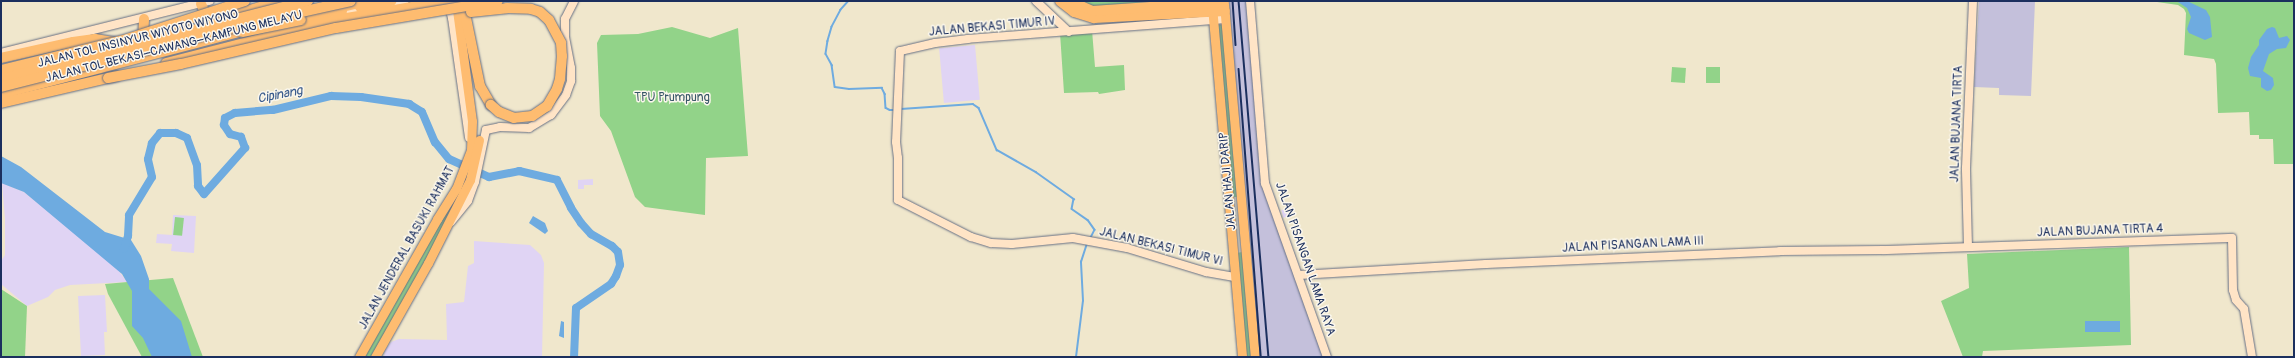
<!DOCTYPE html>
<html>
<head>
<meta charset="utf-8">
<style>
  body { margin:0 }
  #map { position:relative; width:2295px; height:358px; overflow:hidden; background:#f0e7cc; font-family:Pangolin,sans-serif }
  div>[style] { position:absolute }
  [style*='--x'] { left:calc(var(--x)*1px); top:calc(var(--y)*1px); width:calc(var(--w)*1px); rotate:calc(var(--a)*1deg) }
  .built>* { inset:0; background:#e0d4f4; transform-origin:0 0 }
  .industrial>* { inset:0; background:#c4c0db }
  .green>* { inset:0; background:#92d389; transform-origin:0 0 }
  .water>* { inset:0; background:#6eabe0; transform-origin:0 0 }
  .stream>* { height:1.5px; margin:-0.75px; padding:0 0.75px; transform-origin:0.75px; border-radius:0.75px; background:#6eabe0 }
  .river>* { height:8px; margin:-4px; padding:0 4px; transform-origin:4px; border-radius:4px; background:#6eabe0 }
  .roads { filter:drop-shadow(0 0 1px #666f84) drop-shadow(0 0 1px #666f84) }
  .secondary>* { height:8px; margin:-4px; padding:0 4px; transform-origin:4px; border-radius:4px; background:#ffe4c6 }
  .primary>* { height:9px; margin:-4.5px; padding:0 4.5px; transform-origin:4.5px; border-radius:4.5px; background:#febc70 }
  .highway>* { height:10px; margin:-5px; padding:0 5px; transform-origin:5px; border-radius:5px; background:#febc70 }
  .rail>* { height:1.5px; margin:-0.75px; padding:0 0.75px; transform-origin:0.75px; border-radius:0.75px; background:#1b2f5e }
  .bridges { filter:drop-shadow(0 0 1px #666f84) drop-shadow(0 0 1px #666f84) }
  .highway-bridge>* { height:10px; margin:-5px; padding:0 5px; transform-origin:5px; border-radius:5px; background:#febc70 }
  span { translate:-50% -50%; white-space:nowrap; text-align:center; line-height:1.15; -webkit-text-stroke:3px #fbf7ec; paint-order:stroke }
  .street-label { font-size:12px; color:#1b2f5e }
  .park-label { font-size:12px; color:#395869 }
  .water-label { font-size:13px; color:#385a8c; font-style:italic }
  .frame { position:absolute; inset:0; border:2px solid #1b2f5e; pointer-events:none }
</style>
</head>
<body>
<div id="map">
  <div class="built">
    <i style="left:975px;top:45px;width:55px;height:36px;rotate:85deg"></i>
    <i style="clip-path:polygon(593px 179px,593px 185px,584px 185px,584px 189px,578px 189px,578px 180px)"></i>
    <i style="clip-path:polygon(2px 183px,24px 192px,116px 267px,127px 282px,70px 285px,55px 290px,48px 297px,27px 306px,1px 284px,1px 261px,5px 255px,5px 219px)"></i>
    <i style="left:1293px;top:207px;width:8px;height:12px;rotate:76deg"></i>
    <i style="clip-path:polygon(173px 215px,196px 216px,194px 253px,171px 251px,172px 244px,156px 243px,157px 234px,172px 235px)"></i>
    <i style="clip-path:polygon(474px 241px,530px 245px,541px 255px,544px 263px,542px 357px,384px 357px,385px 350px,391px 342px,399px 339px,447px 340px,446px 304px,464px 302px,468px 266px,474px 263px)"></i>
    <i style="clip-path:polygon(105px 295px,107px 332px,104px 332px,105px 355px,81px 356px,78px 296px)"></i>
  </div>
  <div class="industrial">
    <i style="clip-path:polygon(1229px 1px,1249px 1px,1264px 183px,1324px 357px,1257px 357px)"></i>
    <i style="clip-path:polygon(1979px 1px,2035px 1px,2031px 96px,1999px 95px,1999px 88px,1974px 87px)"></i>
  </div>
  <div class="green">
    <i style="clip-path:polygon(1079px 1px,1209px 1px,1092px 11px)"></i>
    <i style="clip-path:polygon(2150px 1px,2294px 1px,2294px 164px,2274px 164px,2273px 139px,2259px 139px,2259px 135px,2250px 135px,2249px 112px,2218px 113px,2216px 64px,2214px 59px,2184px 55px,2186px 13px,2184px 9px,2178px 5px)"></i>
    <i style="clip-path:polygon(1218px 25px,1224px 25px,1238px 197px,1233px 197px)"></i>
    <i style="clip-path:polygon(672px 27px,710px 38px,738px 28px,748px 156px,706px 158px,705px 215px,645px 207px,635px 197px,611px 131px,600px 116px,597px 43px,601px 35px,638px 34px)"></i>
    <i style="clip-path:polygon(1092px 30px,1095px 67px,1124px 65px,1125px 90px,1099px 94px,1098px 92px,1064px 93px,1060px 33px)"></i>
    <i style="left:1672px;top:67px;width:14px;height:15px;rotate:4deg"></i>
    <i style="left:1706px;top:67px;width:14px;height:16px"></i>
    <i style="clip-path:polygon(467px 167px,470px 180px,375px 357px,359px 357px)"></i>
    <i style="left:175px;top:217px;width:9px;height:18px;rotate:6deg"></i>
    <i style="clip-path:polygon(2129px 247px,2131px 345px,1983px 351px,1982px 357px,1963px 357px,1941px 301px,1969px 288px,1967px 254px)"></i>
    <i style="clip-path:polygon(1242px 252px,1251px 357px,1245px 357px,1237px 253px)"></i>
    <i style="clip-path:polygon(173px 278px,203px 357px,142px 357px,108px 294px,105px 284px)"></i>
    <i style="clip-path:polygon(1px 289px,27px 306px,25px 357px,1px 357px)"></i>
  </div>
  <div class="water">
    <i style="clip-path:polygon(2167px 1px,2187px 1px,2206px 10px,2210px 17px,2212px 37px,2205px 40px,2189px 33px,2187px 29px,2191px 17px,2187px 8px,2178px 2px)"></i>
    <i style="clip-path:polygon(2272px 27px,2275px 28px,2279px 38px,2287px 36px,2290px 40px,2286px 48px,2277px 49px,2269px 54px,2263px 71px,2273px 78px,2274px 85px,2271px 90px,2267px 91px,2261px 87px,2261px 78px,2250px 76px,2248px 68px,2251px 57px,2259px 45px,2259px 40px,2267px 29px)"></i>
    <i style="clip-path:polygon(1px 156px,21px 167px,105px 232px,131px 240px,141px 256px,149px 279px,149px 289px,181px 321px,192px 357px,152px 357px,143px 338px,132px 326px,132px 291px,122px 274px,24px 192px,1px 183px)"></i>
    <i style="clip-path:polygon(533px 216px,545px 223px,548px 231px,545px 234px,529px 223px)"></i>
    <i style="clip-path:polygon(561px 321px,564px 322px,564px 338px,559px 336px)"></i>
    <i style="left:2120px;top:321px;width:11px;height:35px;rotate:90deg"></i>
  </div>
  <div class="stream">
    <i style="--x:849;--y:1;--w:12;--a:132"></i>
    <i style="--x:841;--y:10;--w:19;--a:118"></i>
    <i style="--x:832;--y:27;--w:15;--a:106"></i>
    <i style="--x:828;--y:41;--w:13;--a:99"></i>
    <i style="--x:826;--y:54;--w:13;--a:61"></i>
    <i style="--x:832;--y:65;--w:22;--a:82"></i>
    <i style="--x:835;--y:87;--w:14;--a:8"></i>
    <i style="--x:849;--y:89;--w:33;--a:-2"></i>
    <i style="--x:882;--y:88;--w:7;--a:63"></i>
    <i style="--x:885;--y:94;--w:14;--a:86"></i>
    <i style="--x:886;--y:108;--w:4;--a:27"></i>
    <i style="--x:890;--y:110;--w:5;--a:0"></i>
    <i style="--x:901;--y:109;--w:72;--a:-4"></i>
    <i style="--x:973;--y:104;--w:7;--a:34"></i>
    <i style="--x:979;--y:108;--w:46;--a:66.8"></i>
    <i style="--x:997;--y:150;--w:45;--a:29.4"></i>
    <i style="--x:1036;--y:172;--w:47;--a:35.4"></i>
    <i style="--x:1074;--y:199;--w:10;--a:101"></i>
    <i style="--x:1072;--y:209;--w:19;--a:35"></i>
    <i style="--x:1088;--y:220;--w:12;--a:55"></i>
    <i style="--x:1095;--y:230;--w:9;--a:117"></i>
    <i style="--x:1076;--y:357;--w:56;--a:-82.9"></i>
    <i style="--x:1083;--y:301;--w:39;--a:-93"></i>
    <i style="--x:1081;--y:262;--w:19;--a:-72"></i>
  </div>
  <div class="river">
    <i style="--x:124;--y:249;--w:14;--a:-73"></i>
    <i style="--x:128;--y:236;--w:21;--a:-87"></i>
    <i style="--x:129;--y:215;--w:44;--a:-58.8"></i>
    <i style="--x:152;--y:177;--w:18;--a:-103"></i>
    <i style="--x:148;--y:159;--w:16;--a:-76"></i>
    <i style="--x:152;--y:143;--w:13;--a:-51"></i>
    <i style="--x:160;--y:133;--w:16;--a:0"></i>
    <i style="--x:176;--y:133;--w:12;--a:24"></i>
    <i style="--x:187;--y:138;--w:29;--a:70"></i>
    <i style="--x:197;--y:165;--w:21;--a:87"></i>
    <i style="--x:198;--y:186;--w:10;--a:53"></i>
    <i style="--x:204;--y:194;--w:62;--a:-48.3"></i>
    <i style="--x:245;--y:148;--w:12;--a:-110"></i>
    <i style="--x:241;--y:137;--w:11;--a:-165"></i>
    <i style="--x:230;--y:134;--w:11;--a:-124"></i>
    <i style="--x:224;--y:125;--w:7;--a:-82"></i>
    <i style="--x:225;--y:118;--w:11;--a:-27"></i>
    <i style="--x:235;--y:113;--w:38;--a:-5"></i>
    <i style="--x:273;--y:110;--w:60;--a:-13.6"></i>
    <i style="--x:331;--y:96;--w:30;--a:2"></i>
    <i style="--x:361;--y:97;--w:49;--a:8.3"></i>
    <i style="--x:409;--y:104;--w:15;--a:32"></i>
    <i style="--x:422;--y:112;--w:33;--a:67"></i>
    <i style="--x:435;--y:142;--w:22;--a:51"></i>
    <i style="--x:449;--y:159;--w:44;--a:24.2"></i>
    <i style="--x:489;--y:177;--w:31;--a:-11"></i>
    <i style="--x:519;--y:171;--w:39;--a:13"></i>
    <i style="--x:557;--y:180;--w:31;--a:63"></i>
    <i style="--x:571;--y:208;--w:18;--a:56"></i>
    <i style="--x:581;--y:223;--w:15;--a:48"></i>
    <i style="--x:591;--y:234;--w:24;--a:30"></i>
    <i style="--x:612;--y:246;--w:8;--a:45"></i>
    <i style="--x:618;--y:252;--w:13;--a:81"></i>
    <i style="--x:620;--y:265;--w:12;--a:110"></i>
    <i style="--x:616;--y:276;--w:9;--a:122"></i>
    <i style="--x:611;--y:284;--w:42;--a:145.6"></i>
    <i style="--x:576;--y:308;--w:49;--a:92.3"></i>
  </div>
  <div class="roads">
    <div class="secondary">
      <i style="--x:1036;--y:1;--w:45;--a:43.2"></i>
      <i style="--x:1250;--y:1;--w:183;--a:85.3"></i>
      <i style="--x:1265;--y:183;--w:185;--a:70.4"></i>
      <i style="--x:448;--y:3;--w:16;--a:75"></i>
      <i style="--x:452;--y:18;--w:121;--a:81.9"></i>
      <i style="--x:386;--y:5;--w:19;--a:-12"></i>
      <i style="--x:337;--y:15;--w:31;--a:-11"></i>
      <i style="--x:1226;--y:19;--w:259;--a:175.6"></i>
      <i style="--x:968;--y:39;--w:33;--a:173"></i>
      <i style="--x:935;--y:43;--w:36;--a:167"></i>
      <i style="--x:900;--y:51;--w:91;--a:92.5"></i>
      <i style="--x:896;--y:142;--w:16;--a:83"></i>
      <i style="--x:898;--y:158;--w:42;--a:90"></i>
      <i style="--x:898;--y:200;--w:82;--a:26.9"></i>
      <i style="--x:971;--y:237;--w:21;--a:17"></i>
      <i style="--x:991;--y:243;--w:21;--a:3"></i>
      <i style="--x:1012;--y:244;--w:61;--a:-5.6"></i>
      <i style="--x:1073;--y:238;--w:55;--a:10.5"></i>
      <i style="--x:1127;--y:248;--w:83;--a:16.9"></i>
      <i style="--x:1206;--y:272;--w:29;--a:10"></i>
      <i style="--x:1;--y:53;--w:215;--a:-14"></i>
      <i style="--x:451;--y:222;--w:27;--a:-51"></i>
      <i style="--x:468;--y:201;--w:20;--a:-70"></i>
      <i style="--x:475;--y:182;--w:53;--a:-78.1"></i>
      <i style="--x:486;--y:130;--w:14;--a:-12"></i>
      <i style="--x:500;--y:127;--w:29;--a:2"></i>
      <i style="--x:529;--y:128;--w:26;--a:-31"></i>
      <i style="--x:551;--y:115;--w:25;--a:-53"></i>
      <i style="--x:566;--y:95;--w:15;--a:-70"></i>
      <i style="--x:571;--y:81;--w:13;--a:-90"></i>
      <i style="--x:571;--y:68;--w:32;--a:-101"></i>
      <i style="--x:565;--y:37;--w:18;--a:-90"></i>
      <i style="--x:565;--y:19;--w:20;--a:-63"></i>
      <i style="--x:1968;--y:247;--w:79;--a:-91.5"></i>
      <i style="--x:1966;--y:168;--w:167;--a:-87.6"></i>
      <i style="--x:1299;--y:275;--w:187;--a:-3.4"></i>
      <i style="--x:1486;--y:264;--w:294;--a:-2.5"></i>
      <i style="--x:1780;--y:251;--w:104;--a:-0.6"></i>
      <i style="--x:1884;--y:250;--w:348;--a:-2"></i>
      <i style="--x:2232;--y:238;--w:52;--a:88.9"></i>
      <i style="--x:2233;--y:290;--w:10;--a:73"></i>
      <i style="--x:2236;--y:300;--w:12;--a:48"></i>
      <i style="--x:2244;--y:309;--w:49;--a:80.5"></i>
    </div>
    <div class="primary">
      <i style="--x:1224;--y:4;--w:354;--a:85"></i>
      <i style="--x:1212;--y:6;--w:352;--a:85.1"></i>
      <i style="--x:359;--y:357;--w:159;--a:-60.5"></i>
      <i style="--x:437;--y:219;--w:36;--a:-58"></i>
      <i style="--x:456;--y:189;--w:42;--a:-69"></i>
      <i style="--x:471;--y:150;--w:29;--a:-88"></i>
      <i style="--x:472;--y:121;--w:119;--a:-97.7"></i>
      <i style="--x:375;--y:357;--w:108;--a:-60.6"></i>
      <i style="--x:428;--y:263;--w:93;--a:-63.2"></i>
      <i style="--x:470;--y:180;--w:41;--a:-77.3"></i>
    </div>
    <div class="highway">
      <i style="--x:1060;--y:1;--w:18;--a:38"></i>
      <i style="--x:1074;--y:12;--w:21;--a:17"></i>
      <i style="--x:1094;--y:18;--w:131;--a:-3.1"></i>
      <i style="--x:1070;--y:1;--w:24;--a:24"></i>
      <i style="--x:1092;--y:11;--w:132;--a:-3.9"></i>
      <i style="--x:201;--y:4;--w:19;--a:65"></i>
      <i style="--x:342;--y:7;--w:26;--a:-13"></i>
      <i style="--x:360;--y:7;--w:32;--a:-11"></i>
      <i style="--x:465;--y:13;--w:75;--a:78.4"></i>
      <i style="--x:480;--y:86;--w:22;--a:60"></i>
      <i style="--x:219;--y:19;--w:64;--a:-16.4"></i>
      <i style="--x:301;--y:20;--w:42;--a:-12.4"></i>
      <i style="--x:143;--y:39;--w:20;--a:-87"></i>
      <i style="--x:1;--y:58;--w:74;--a:-12.5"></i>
      <i style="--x:73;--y:42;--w:22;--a:-8"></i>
      <i style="--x:95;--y:39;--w:20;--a:9"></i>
      <i style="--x:166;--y:63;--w:173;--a:-14.4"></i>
      <i style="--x:334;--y:20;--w:116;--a:-9.5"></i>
      <i style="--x:1;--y:94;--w:258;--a:-14.6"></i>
      <i style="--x:1;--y:103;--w:118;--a:-13.2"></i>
    </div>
  </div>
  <div class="rail">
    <i style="--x:1233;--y:1;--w:44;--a:86.1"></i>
    <i style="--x:1239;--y:1;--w:357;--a:85.2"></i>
    <i style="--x:1239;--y:69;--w:289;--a:85.6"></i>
  </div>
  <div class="bridges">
    <div class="highway-bridge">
      <i style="--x:471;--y:12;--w:36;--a:-6"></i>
      <i style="--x:507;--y:8;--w:24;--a:2"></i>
      <i style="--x:531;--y:9;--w:9;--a:18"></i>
      <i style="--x:540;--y:12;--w:12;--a:42"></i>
      <i style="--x:549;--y:20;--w:26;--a:62"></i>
      <i style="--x:561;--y:43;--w:13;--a:86"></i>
      <i style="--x:562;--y:56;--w:23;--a:95"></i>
      <i style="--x:560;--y:79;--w:10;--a:107"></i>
      <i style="--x:557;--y:89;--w:20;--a:120"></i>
      <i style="--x:547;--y:106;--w:18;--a:146"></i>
      <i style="--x:532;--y:116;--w:18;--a:174"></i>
      <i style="--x:514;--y:118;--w:16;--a:-158"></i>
      <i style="--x:499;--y:112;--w:11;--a:-139"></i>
      <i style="--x:242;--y:32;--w:60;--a:-11.5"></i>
      <i style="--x:1;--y:70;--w:130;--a:-13.8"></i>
      <i style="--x:127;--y:39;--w:124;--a:-17.9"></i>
      <i style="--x:108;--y:78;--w:74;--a:-10.9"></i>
      <i style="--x:181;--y:64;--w:159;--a:-13.1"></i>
      <i style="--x:336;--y:28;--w:164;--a:-9.5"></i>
      <i style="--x:1;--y:79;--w:317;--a:-14.3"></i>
      <i style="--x:1;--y:87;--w:263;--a:-14.3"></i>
      <i style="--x:256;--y:22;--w:97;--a:-12.5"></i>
    </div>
  </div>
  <div class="street-label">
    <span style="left:992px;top:27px;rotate:-5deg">JALAN BEKASI TIMUR IV</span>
    <span style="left:138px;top:39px;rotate:-14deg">JALAN TOL INSINYUR WIYOTO WIYONO</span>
    <span style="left:174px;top:47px;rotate:-14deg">JALAN TOL BEKASI–CAWANG–KAMPUNG MELAYU</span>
    <span style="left:1957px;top:124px;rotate:-88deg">JALAN BUJANA TIRTA</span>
    <span style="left:1228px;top:181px;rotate:-95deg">JALAN HAJI DARIP</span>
    <span style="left:2100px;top:231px;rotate:-2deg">JALAN BUJANA TIRTA 4</span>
    <span style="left:1633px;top:245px;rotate:-3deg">JALAN PISANGAN LAMA III</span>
    <span style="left:1161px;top:247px;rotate:14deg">JALAN BEKASI TIMUR VI</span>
    <span style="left:407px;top:248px;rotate:-61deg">JALAN JENDERAL BASUKI RAHMAT</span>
    <span style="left:1305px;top:259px;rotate:71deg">JALAN PISANGAN LAMA RAYA</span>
  </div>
  <div class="park-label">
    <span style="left:672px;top:98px">TPU Prumpung</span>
  </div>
  <div class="water-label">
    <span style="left:280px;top:95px;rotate:-11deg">Cipinang</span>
  </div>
  <div class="frame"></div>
</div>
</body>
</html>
